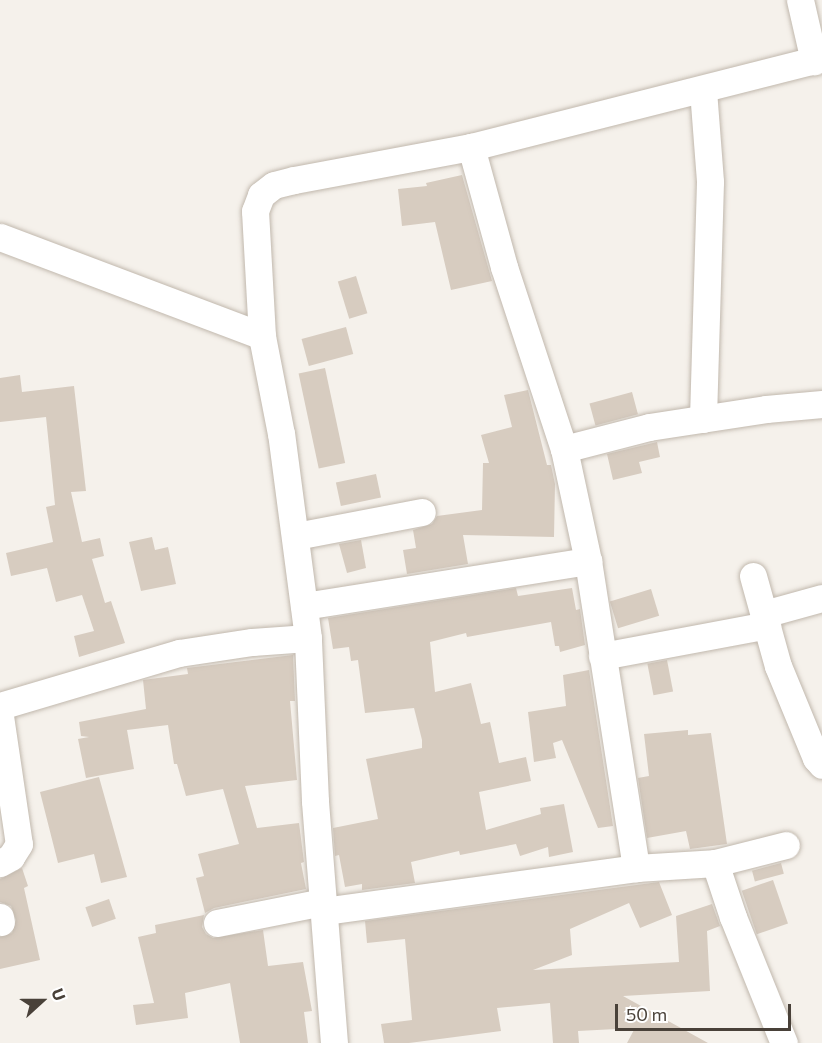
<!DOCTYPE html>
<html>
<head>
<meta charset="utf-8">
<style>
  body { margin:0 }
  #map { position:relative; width:822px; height:1043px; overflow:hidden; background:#f5f1eb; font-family:Commissioner,sans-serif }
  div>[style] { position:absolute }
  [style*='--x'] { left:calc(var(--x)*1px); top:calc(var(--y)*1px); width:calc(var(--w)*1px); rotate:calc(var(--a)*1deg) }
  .building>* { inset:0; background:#d7ccc0; transform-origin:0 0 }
  .roads { filter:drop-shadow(0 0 2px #c1b8ad) drop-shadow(0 0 2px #c1b8ad) }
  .minor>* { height:27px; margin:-13.5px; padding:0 13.5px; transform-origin:13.5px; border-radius:13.5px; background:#fff }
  span { translate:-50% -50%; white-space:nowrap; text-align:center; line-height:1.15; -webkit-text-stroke:5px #fff; paint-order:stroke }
  .north { position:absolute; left:12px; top:971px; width:60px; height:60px; -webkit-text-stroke:4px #fff; paint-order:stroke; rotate:69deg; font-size:16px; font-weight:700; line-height:24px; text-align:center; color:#494139 }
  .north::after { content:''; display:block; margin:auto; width:21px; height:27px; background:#494139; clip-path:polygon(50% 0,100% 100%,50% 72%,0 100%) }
  .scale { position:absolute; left:615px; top:1004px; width:176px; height:27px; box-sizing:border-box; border:3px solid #494139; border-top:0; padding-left:8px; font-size:18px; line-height:21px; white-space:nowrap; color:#494139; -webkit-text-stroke:4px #fff; paint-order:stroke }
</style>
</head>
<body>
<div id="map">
  <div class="building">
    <i style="clip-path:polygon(462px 175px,492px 281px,451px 290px,435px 222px,402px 226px,398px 189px,427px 186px,426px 183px)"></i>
    <i style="left:356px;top:276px;width:39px;height:19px;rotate:73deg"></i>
    <i style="left:346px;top:327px;width:28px;height:46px;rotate:75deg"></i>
    <i style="left:325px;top:368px;width:97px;height:27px;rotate:78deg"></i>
    <i style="clip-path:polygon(20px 375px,22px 392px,74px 386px,86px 491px,71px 492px,82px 542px,100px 538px,104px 556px,92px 559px,105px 603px,111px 601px,125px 643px,79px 657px,74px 636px,94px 631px,82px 595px,56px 602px,47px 568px,11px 576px,6px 553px,53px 542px,46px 507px,55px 505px,46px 417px,0 422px,0 378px)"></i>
    <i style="clip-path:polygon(528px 390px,547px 465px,551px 465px,555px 484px,554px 537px,463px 535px,468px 564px,407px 574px,403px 550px,416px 548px,413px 530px,432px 524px,437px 516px,482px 510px,483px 463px,489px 463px,481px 435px,512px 427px,504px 395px)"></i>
    <i style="left:632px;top:392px;width:23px;height:44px;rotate:75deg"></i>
    <i style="clip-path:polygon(657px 442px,660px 457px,639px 462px,642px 473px,613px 480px,607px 454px)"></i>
    <i style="left:376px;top:474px;width:24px;height:41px;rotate:78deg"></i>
    <i style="clip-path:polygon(152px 537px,155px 550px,168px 547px,176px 584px,141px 591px,129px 542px)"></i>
    <i style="clip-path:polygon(361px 540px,366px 568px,347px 573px,339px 544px)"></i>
    <i style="clip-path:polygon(516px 588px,518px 596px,572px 588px,576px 610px,580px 609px,585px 645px,560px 652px,559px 646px,555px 646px,551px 622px,467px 637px,466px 633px,430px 642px,435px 692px,471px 683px,481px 724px,490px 722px,499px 763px,526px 757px,531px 781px,479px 792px,486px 830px,541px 814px,540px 808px,564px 804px,573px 852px,549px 857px,548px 847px,520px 856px,516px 844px,460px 855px,459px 851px,411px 862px,415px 883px,362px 890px,362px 884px,345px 887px,339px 855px,335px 856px,333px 828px,378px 819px,366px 759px,422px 748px,422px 740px,414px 708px,365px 713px,358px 660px,351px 661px,349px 647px,333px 649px,328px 618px)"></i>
    <i style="left:651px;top:589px;width:28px;height:43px;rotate:73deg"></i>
    <i style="clip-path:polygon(293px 655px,295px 701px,290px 701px,297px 780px,245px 786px,257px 828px,299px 823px,304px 862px,301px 863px,306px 889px,214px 908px,205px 913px,196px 878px,204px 876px,198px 854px,239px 844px,223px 789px,186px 796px,177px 764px,174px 764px,168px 725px,127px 730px,134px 769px,86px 778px,78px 739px,89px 737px,81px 736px,79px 722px,146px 709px,143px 680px,188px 674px,187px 668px)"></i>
    <i style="left:667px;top:660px;width:32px;height:20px;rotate:79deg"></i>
    <i style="clip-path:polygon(589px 670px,613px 826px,598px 828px,562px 740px,553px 743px,556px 758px,534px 762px,528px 712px,566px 706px,563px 675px)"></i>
    <i style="clip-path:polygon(688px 730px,688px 735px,711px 733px,727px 844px,690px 849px,686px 831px,647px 838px,638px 778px,649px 776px,644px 734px)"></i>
    <i style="clip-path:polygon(99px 777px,127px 877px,101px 883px,94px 854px,58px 863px,40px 792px)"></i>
    <i style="left:781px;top:863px;width:11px;height:30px;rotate:75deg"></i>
    <i style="clip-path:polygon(22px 868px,28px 886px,24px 888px,40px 960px,0 969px,0 937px,12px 933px,16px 920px,11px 906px,0 902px,0 879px)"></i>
    <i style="left:773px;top:880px;width:46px;height:33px;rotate:71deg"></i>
    <i style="clip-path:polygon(659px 882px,672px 915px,640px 928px,629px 903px,570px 929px,572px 955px,533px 970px,679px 962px,676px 916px,712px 904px,720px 926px,707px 931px,710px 991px,623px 996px,708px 1043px,627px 1043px,635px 1028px,578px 1031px,579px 1043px,553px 1043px,550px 1003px,497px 1008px,501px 1031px,409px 1043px,384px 1043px,381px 1024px,412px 1020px,405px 939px,367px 943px,365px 921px)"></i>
    <i style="left:109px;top:899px;width:21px;height:25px;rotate:71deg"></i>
    <i style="clip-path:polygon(204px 915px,202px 927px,206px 934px,213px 938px,263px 930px,268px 966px,303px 962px,312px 1011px,304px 1012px,308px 1043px,240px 1043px,230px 983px,185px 993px,188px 1018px,136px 1025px,133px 1005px,154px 1003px,138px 937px,156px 933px,155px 925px)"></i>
  </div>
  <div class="roads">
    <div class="minor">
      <i style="--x:800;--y:0;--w:63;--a:77.1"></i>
      <i style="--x:703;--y:90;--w:92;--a:85.6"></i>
      <i style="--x:710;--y:182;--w:237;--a:91.7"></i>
      <i style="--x:471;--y:147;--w:124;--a:74.6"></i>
      <i style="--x:504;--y:267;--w:192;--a:71.8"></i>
      <i style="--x:564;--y:449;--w:115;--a:77.9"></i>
      <i style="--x:588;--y:561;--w:311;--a:81.1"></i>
      <i style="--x:0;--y:237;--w:280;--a:20.7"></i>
      <i style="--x:564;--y:449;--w:88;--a:-14.5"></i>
      <i style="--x:649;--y:427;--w:118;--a:-8.7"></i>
      <i style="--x:766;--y:409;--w:56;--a:-5.1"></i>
      <i style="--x:296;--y:536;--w:128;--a:-10.8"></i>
      <i style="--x:753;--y:576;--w:93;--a:74.5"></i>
      <i style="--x:778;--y:666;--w:100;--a:67.6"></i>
      <i style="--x:816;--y:758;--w:9;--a:49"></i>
      <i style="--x:304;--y:606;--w:288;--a:-9"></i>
      <i style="--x:764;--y:614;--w:60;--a:-15.4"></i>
      <i style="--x:602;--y:656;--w:168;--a:-10.6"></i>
      <i style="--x:0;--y:706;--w:187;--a:-16.5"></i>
      <i style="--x:179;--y:653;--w:74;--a:-8.6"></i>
      <i style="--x:252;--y:642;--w:56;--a:-4.1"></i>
      <i style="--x:0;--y:716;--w:129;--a:81.6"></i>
      <i style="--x:19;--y:844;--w:15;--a:122"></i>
      <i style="--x:11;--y:857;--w:13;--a:151"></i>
      <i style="--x:715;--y:863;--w:73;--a:-14.2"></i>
      <i style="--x:324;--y:911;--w:315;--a:-7.8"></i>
      <i style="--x:636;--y:868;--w:79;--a:-3.6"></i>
      <i style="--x:715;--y:863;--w:57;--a:71.6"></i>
      <i style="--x:733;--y:917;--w:136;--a:68"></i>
      <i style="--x:0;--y:917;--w:5;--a:79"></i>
      <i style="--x:217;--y:923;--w:108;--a:-11.2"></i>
      <i style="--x:334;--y:1043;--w:243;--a:-94.5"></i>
      <i style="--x:315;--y:801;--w:163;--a:-92.5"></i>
      <i style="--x:308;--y:638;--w:206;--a:-97.5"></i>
      <i style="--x:281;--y:434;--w:100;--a:-101"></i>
      <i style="--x:262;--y:336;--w:125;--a:-93.2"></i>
      <i style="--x:255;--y:211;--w:17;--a:-69"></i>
      <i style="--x:261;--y:195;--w:16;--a:-38"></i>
      <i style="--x:274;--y:185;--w:21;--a:-14"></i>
      <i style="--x:294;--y:180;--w:180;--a:-10.6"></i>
      <i style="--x:471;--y:147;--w:362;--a:-14.2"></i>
    </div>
  </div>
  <div class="north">U</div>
  <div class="scale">50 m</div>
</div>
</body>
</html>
